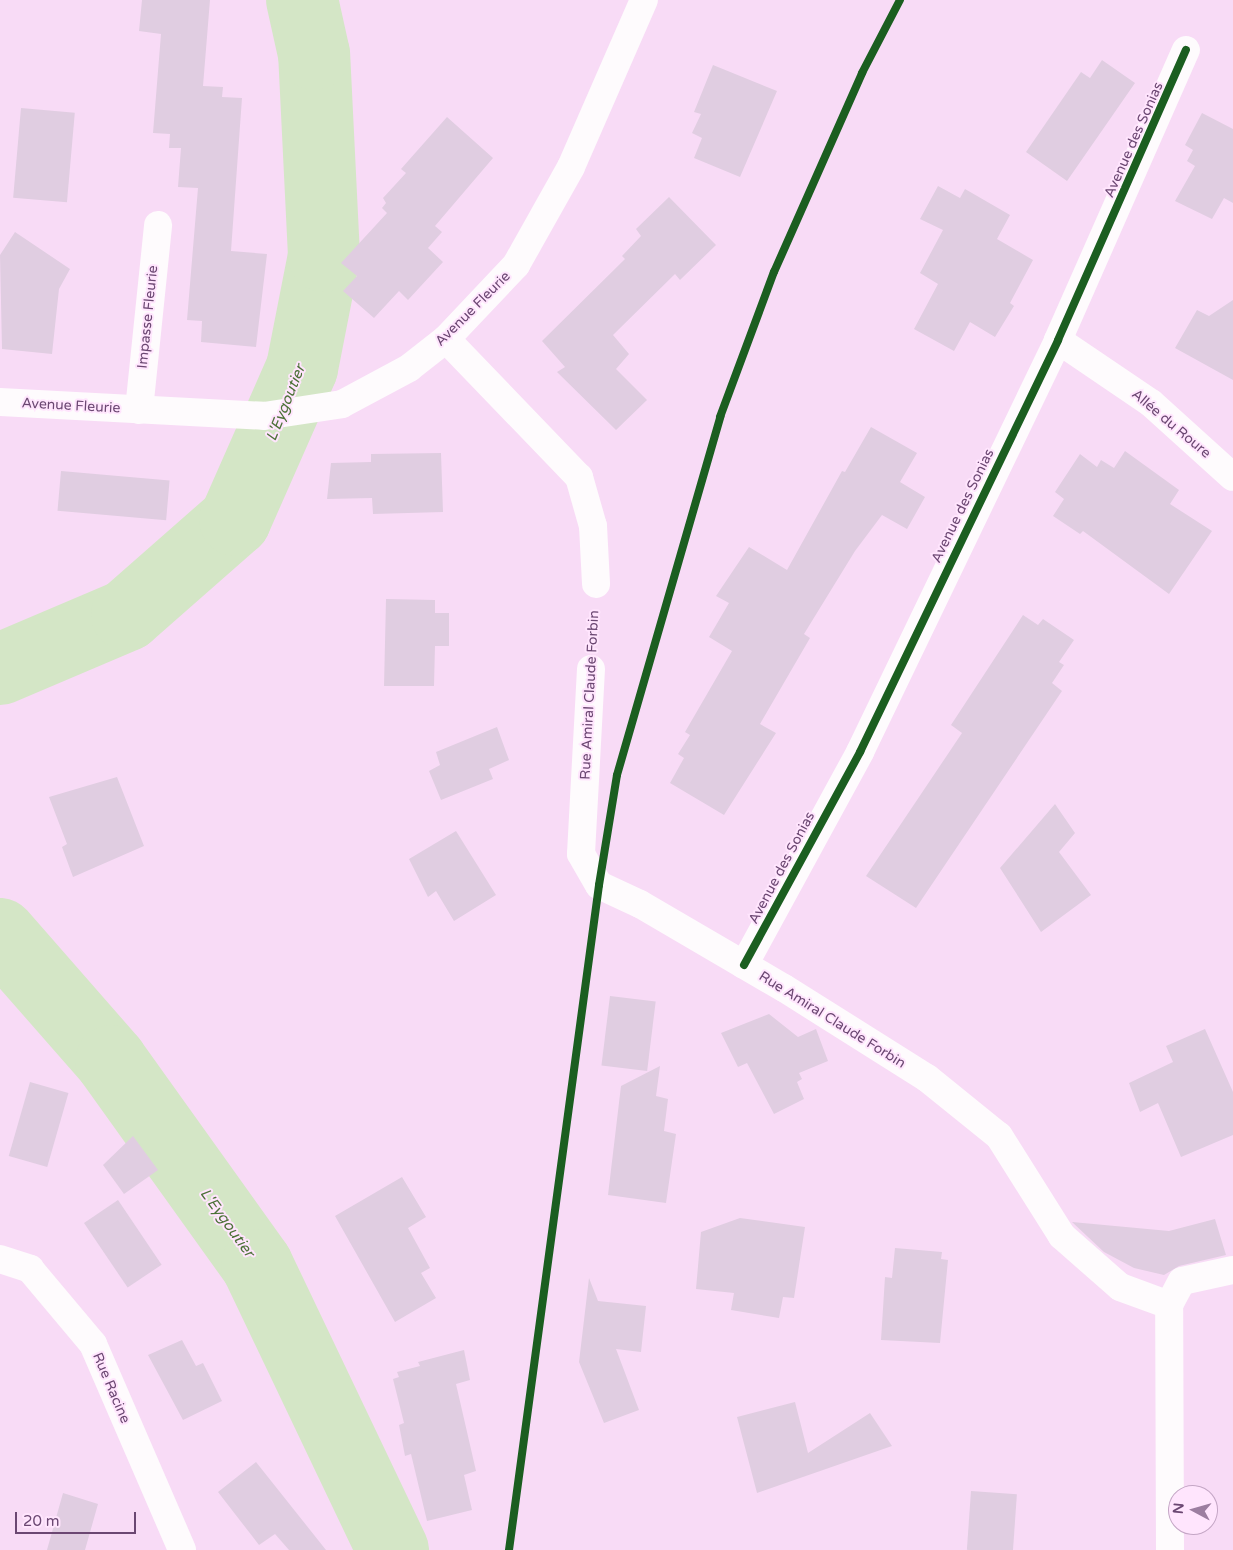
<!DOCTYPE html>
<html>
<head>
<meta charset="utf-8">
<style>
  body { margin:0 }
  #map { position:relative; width:1233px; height:1550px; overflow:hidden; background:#f6e5f4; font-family:"Varela Round",sans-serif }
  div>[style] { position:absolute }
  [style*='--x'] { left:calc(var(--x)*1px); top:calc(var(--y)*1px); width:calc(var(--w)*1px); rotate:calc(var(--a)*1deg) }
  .residential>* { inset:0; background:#f8dbf6 }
  .river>* { height:72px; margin:-36px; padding:0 36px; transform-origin:36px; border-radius:36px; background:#d4e6c6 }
  .building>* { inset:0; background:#e0cde1; transform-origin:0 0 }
  .path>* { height:3px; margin-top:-1.5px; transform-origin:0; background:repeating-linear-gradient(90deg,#d2c6d4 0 1px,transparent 0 5px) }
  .street>* { height:28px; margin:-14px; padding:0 14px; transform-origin:14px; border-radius:14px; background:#fefbfd }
  .cycleway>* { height:8px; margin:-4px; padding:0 4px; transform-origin:4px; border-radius:4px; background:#1b5e20 }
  span { translate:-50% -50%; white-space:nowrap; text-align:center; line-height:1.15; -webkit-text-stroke:4px #ffe5fd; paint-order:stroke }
  .street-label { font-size:14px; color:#6b4772 }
  .water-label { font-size:15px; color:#4c7238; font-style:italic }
  .north { position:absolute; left:1168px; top:1485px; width:50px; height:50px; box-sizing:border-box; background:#ffe5fd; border:1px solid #c4a6c5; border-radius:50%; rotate:276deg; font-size:14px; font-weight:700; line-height:20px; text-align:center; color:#6b4772 }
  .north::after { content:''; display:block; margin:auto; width:18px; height:22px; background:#9c7ea0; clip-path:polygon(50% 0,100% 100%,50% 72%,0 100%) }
  .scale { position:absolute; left:15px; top:1512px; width:121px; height:22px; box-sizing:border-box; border:2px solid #6b4772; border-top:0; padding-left:6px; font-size:15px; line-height:18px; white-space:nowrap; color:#6b4772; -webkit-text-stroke:4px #ffe5fd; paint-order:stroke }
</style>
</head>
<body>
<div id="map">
  <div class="residential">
    <i style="clip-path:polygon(evenodd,0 0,1233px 0,1233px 1550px,0 1550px,0 0,1178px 1495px,1208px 1495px,1208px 1525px,1178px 1525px,1178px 1495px)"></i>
  </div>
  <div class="river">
    <i style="--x:0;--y:669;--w:138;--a:-23"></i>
    <i style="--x:127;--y:615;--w:144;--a:-41.3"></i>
    <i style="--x:235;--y:520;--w:166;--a:-66.2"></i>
    <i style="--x:302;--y:368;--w:114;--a:-78.9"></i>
    <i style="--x:324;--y:256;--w:202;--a:-92.8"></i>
    <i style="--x:314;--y:54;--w:55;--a:-102.5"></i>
    <i style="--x:0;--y:934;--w:169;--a:48.8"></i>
    <i style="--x:111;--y:1061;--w:251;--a:54.4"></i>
    <i style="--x:257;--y:1265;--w:316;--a:64.5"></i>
  </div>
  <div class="building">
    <i style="clip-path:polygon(142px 0,210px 0,203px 86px,223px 87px,222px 97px,242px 98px,231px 251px,267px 254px,256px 347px,201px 342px,202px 321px,187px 320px,198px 188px,178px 187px,181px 148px,169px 148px,170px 134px,153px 133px,161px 34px,139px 31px)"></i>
    <i style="clip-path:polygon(1102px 60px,1135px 83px,1067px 181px,1026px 152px,1081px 72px,1090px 78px)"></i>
    <i style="clip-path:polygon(713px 65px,777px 91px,740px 177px,694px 158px,702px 138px,692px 133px,701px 114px,694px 112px)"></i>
    <i style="left:21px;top:108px;width:54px;height:90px;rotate:5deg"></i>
    <i style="clip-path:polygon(1202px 113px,1233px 129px,1233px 203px,1224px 198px,1212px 219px,1175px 201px,1195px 166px,1187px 161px,1193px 150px,1185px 145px)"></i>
    <i style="clip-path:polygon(447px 117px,493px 158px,435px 226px,442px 232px,428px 248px,443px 262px,408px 300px,399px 291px,374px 318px,343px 291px,357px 276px,341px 263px,387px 213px,382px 208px,386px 203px,383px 198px,406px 173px,401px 169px)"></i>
    <i style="clip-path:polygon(938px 186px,960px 198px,965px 189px,1010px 215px,997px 239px,1033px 260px,1010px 303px,1014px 306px,995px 337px,970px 322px,954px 351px,914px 329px,938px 284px,920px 273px,943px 230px,920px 219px)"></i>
    <i style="clip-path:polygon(669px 197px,716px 245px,680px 280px,675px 274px,613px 335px,629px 354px,616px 369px,647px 400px,616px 430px,557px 372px,565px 367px,542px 341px,625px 259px,622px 256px,641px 236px,636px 229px)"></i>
    <i style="clip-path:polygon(15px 232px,70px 269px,59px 289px,52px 354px,2px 349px,0 255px)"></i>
    <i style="clip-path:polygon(1233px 300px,1233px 380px,1175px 348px,1197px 310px,1209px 316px)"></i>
    <i style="clip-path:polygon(871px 427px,917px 453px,900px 482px,925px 497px,907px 529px,882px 515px,855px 551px,804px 634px,810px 638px,760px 724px,776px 733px,724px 815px,670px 783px,684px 758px,678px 754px,690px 735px,685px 732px,732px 651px,709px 637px,729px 603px,716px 596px,749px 547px,787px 570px,842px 471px,845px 472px)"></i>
    <i style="clip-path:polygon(1125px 451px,1179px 490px,1170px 504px,1212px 531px,1169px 594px,1083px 531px,1080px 534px,1053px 516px,1064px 499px,1055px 492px,1080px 454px,1097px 467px,1101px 460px,1114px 468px)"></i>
    <i style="clip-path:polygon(441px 453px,443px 512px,373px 514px,372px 498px,327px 499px,331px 463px,371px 462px,371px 454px)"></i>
    <i style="left:61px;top:471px;width:109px;height:40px;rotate:5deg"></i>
    <i style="clip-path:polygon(386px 599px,435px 600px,435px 613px,449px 613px,449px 646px,435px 646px,434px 686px,384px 686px)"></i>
    <i style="clip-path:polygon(1023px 615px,1038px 625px,1043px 619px,1074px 640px,1059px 662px,1064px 665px,1052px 683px,1062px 691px,916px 908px,866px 876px,962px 733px,951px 725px)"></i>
    <i style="clip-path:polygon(497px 727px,509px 760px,489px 769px,493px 779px,441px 800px,429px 771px,440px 765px,436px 752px)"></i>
    <i style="clip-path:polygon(117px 777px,144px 846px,73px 877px,62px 847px,67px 844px,49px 797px)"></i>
    <i style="clip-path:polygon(1055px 804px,1075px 833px,1059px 852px,1091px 895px,1041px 932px,1000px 868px)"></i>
    <i style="clip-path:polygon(456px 831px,496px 895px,454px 921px,436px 891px,428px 897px,409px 859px)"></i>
    <i style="left:610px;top:996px;width:46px;height:70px;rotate:7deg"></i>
    <i style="clip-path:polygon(769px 1014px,798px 1037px,816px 1029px,828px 1061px,799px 1073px,802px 1079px,797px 1082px,804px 1099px,774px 1114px,747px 1063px,738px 1067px,721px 1033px)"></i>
    <i style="clip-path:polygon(1205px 1029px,1233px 1092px,1233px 1135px,1181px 1157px,1158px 1103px,1140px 1112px,1129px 1083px,1173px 1062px,1166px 1046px)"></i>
    <i style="clip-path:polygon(660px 1066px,656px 1096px,668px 1099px,664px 1131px,676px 1134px,666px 1203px,608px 1195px,621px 1086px)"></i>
    <i style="left:30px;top:1082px;width:40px;height:77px;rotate:16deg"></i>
    <i style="clip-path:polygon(133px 1136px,158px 1170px,124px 1194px,103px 1165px)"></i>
    <i style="clip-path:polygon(402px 1177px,426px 1217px,408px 1228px,430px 1268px,421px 1273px,436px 1298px,395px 1322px,335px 1216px)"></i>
    <i style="left:118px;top:1200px;width:78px;height:41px;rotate:56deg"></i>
    <i style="clip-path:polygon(740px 1218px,805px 1227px,794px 1298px,783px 1297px,779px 1318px,731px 1310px,734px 1293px,696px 1289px,701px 1232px)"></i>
    <i style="clip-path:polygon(1215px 1219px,1226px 1255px,1179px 1266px,1164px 1275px,1134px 1268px,1104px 1252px,1072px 1222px,1169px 1231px)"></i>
    <i style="clip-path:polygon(895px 1248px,942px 1252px,941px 1259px,948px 1260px,940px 1343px,881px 1340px,885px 1277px,892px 1278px)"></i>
    <i style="clip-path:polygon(589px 1278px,598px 1301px,646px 1306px,641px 1352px,616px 1349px,639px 1410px,604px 1423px,579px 1362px)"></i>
    <i style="clip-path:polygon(182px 1340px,196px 1366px,203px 1363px,222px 1401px,183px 1420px,148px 1355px)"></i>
    <i style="clip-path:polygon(464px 1350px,470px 1380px,456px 1384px,476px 1471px,464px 1475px,472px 1510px,427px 1521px,411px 1454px,405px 1456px,399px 1425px,404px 1423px,393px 1379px,399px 1377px,397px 1372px,420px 1366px,418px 1362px)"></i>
    <i style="clip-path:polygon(795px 1402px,808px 1453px,870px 1413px,892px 1446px,757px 1493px,737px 1417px)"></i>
    <i style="clip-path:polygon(256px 1462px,326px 1550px,289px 1550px,275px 1534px,259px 1545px,218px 1492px)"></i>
    <i style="left:971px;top:1491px;width:46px;height:59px;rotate:4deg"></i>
    <i style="clip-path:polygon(63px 1493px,98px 1504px,85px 1550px,47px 1550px)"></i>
  </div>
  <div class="path">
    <i style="--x:593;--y:636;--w:17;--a:-87"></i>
  </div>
  <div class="street">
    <i style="--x:446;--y:339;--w:192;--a:46.1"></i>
    <i style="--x:579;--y:477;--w:51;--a:74.1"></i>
    <i style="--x:593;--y:526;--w:58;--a:87"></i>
    <i style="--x:1058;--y:340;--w:112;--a:34.1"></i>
    <i style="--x:1151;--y:403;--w:110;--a:42.1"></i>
    <i style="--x:0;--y:402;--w:264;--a:3"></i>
    <i style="--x:264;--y:416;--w:79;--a:-8.7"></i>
    <i style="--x:342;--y:404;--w:76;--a:-28.2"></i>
    <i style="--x:409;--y:368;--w:47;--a:-38.1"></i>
    <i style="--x:446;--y:339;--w:102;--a:-46.6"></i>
    <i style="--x:516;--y:265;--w:112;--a:-60.7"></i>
    <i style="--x:571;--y:167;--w:182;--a:-66.4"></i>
    <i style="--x:139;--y:410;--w:186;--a:-84.1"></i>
    <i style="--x:591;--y:669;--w:185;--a:93.1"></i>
    <i style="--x:581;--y:854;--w:36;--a:60"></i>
    <i style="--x:599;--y:885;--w:45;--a:24.9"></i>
    <i style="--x:640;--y:904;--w:167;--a:30.3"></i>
    <i style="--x:784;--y:988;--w:169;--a:32.2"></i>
    <i style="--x:927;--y:1078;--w:92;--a:38.9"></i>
    <i style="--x:999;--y:1136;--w:118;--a:57.8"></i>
    <i style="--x:1062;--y:1236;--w:77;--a:41.3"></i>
    <i style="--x:1120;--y:1287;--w:52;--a:20.2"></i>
    <i style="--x:744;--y:965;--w:243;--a:-61.4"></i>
    <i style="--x:860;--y:752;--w:457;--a:-64.3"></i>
    <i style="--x:1058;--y:340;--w:317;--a:-66.2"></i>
    <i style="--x:0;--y:1259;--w:32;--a:18"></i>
    <i style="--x:30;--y:1269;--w:98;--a:50"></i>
    <i style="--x:93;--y:1344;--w:224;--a:66.6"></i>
    <i style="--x:1170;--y:1550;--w:245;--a:-90.2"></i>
    <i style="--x:1169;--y:1305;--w:27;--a:-62"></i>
    <i style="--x:1182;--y:1281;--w:52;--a:-12.2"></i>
  </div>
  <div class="cycleway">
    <i style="--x:744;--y:965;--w:243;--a:-61.4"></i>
    <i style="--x:860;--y:752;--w:457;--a:-64.3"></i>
    <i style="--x:1058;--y:340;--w:317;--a:-66.2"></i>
    <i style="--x:509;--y:1550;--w:671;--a:-82.29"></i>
    <i style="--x:599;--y:885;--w:111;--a:-80.7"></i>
    <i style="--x:617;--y:775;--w:373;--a:-73.9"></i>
    <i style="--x:720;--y:417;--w:155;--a:-69.6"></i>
    <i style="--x:774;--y:272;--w:218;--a:-66.1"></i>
    <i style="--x:862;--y:73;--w:82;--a:-62.5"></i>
  </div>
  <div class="street-label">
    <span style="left:1134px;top:140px;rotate:-66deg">Avenue des Sonias</span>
    <span style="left:473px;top:309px;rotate:-45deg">Avenue Fleurie</span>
    <span style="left:148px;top:317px;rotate:-84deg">Impasse Fleurie</span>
    <span style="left:71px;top:406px;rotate:3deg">Avenue Fleurie</span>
    <span style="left:1171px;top:424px;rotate:40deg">Allée du Roure</span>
    <span style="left:963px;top:506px;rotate:-64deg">Avenue des Sonias</span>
    <span style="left:590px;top:695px;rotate:-87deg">Rue Amiral Claude Forbin</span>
    <span style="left:782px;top:868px;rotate:-62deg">Avenue des Sonias</span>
    <span style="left:832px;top:1020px;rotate:32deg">Rue Amiral Claude Forbin</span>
    <span style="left:111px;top:1388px;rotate:67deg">Rue Racine</span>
  </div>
  <div class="water-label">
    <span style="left:286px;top:403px;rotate:-68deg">L'Eygoutier</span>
    <span style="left:227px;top:1223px;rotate:54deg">L'Eygoutier</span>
  </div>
  <div class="north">N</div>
  <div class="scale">20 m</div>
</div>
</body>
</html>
